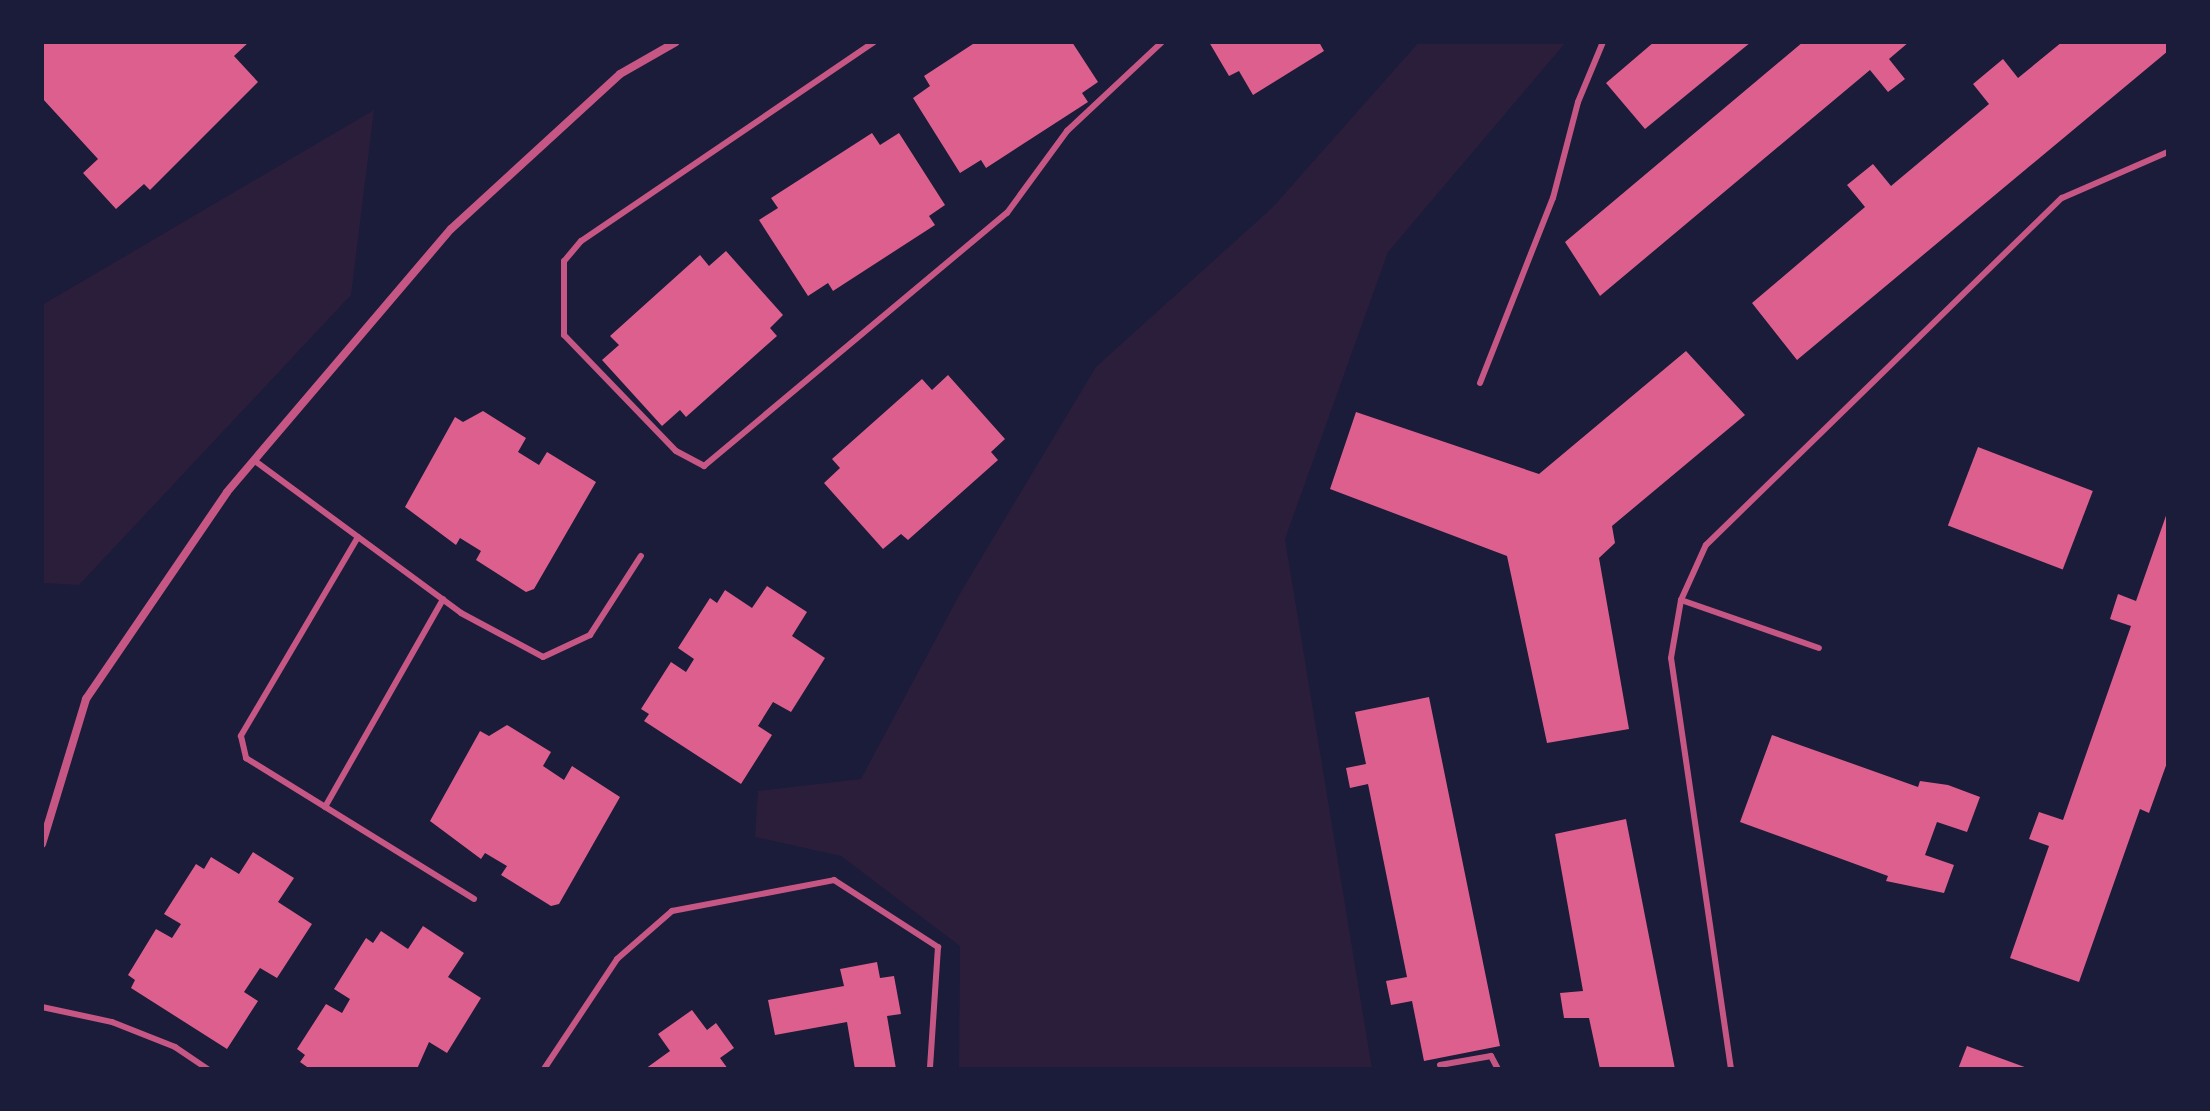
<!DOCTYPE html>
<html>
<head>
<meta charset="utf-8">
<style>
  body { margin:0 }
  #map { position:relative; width:2210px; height:1111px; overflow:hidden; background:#1b1b3a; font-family:Montserrat,sans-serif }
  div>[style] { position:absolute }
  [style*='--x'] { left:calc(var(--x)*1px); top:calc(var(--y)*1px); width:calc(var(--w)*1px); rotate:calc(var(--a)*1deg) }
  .green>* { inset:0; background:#2a1e3b }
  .building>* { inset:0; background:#dd5f8e; transform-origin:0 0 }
  .service>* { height:6px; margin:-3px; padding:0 3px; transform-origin:3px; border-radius:3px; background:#c65784 }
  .minor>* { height:8px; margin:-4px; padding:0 4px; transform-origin:4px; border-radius:4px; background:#c65784 }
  span { translate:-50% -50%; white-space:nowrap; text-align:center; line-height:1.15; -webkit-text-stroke:8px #1b1b3a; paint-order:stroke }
  .frame { position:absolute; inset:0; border:44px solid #1b1b3a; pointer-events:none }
</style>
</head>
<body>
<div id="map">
  <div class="green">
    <i style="clip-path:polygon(1419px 42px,1566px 42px,1388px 252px,1285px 539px,1372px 1069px,959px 1069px,960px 946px,841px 856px,755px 837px,758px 791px,861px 779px,962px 590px,1096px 367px,1273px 207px)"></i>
    <i style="clip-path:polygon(374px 110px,351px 295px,79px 585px,42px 583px,42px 305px)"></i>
  </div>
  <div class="building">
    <i style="clip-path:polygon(42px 42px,249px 42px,234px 56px,258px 82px,150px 190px,144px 184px,116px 209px,83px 173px,98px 159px,42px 98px)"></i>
    <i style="clip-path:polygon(976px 42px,1072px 42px,1098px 82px,1082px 93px,1088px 102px,986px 168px,981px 160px,960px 173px,913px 98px,930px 86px,924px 76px)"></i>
    <i style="clip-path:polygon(1209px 42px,1319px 42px,1324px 51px,1253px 95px,1239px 71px,1229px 76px)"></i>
    <i style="clip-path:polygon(1654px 42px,1751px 42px,1645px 129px,1606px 83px)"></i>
    <i style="clip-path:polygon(1803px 42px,1909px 42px,1889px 59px,1905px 79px,1888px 92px,1870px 70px,1600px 296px,1565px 242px)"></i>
    <i style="clip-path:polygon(2062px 42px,2168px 42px,2168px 51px,1797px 360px,1752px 303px,1865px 207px,1847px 185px,1873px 164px,1891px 186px,1989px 104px,1973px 84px,2003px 59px,2018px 78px)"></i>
    <i style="clip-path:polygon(872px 133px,880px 145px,899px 133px,945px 205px,929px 216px,935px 225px,833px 291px,828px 283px,808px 296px,759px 220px,778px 208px,771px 198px)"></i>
    <i style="clip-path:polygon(726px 251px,783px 315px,770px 328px,777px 336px,686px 417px,680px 410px,662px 426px,602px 360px,619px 345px,610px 336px,700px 255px,709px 266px)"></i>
    <i style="clip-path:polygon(1686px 351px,1745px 415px,1612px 526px,1615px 543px,1599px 558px,1629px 729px,1547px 743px,1507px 556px,1330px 489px,1356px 412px,1539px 474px)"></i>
    <i style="clip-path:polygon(948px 375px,1005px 439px,991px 452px,998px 460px,908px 540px,901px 534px,883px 549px,824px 483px,840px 468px,832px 459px,922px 379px,932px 390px)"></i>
    <i style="clip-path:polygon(483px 411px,526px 438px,518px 452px,539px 465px,547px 452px,596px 482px,534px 589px,526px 592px,476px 560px,481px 551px,460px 538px,456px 545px,405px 507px,455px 417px,463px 422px)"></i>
    <i style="left:1978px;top:447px;width:123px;height:84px;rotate:21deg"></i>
    <i style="clip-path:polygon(2168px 510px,2168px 760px,2149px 813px,2140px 809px,2079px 982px,2010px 958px,2049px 846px,2029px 839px,2039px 812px,2063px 820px,2131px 626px,2110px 619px,2118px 594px,2136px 601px)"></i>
    <i style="clip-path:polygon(767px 586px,807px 612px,792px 636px,825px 658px,791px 712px,773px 702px,758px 726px,772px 735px,741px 784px,644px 721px,649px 714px,641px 709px,671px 662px,686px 672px,694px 659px,678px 648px,710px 598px,717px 603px,725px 590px,752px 608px)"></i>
    <i style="clip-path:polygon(1429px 697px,1500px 1046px,1424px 1061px,1412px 1001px,1391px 1005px,1386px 981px,1407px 977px,1368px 784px,1350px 788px,1346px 768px,1366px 764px,1355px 712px)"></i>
    <i style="clip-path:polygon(507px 725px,551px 752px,543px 766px,564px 780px,572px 766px,620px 797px,559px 904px,551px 906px,501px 875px,507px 866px,485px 853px,481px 859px,430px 821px,480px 731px,489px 736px)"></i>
    <i style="clip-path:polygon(1772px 735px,1918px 787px,1920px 781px,1948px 785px,1980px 797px,1967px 832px,1937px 822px,1925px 855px,1954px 865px,1944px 893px,1886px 881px,1888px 876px,1740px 822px)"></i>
    <i style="clip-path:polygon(1626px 819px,1675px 1069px,1600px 1069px,1589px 1018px,1564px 1018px,1560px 993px,1583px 991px,1555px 834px)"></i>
    <i style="clip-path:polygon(253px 852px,294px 878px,278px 902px,312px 924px,277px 978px,260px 968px,244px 992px,258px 1001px,227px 1049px,131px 988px,135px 980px,128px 975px,156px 929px,172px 938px,181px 924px,164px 914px,196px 864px,204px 869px,211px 857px,239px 874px)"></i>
    <i style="clip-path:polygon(423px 926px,464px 953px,448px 977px,481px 998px,447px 1053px,429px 1042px,417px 1069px,310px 1069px,300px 1062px,305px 1055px,297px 1049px,326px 1004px,342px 1013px,350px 999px,334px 989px,366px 938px,373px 943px,381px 931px,408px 949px)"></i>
    <i style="clip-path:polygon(877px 962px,880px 978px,894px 976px,901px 1014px,887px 1016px,896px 1069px,855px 1069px,847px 1022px,775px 1035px,768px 1000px,844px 986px,840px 969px)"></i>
    <i style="clip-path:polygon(692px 1010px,707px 1030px,716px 1023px,734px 1048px,720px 1058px,728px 1069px,645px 1069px,670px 1051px,658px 1034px)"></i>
    <i style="clip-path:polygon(1967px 1046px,2030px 1069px,1958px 1069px)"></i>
  </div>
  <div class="service">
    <i style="--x:874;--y:42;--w:354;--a:145.8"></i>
    <i style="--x:581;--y:241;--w:26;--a:130"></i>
    <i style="--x:564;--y:261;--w:74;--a:90"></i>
    <i style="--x:564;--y:335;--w:161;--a:46"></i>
    <i style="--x:676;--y:451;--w:32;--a:28"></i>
    <i style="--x:704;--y:466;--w:395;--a:-39.9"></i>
    <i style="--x:1007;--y:213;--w:102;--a:-53.8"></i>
    <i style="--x:1067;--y:131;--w:130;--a:-43.1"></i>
    <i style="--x:1480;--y:383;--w:199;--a:-68.5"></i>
    <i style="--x:1553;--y:198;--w:99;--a:-75.4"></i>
    <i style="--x:1578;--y:102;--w:65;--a:-67.4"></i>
    <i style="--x:255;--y:461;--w:256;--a:36.4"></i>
    <i style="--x:461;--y:613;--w:93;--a:28.2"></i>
    <i style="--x:543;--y:657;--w:52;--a:-25.1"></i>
    <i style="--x:590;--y:635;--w:94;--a:-57.2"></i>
    <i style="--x:358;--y:537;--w:231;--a:120.5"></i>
    <i style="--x:241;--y:736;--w:23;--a:77"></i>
    <i style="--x:246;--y:758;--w:268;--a:31.7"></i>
    <i style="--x:1681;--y:600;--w:146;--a:19.2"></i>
    <i style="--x:325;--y:807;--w:239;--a:-60.4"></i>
    <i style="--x:42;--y:1007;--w:72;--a:12.1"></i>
    <i style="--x:112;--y:1022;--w:68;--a:21.6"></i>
    <i style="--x:175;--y:1047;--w:40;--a:34"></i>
    <i style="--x:1440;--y:1065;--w:52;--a:-10"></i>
    <i style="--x:1491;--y:1056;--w:15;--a:62"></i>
    <i style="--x:544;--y:1069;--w:132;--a:-56.4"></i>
    <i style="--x:617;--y:959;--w:73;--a:-41.1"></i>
    <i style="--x:672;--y:911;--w:165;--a:-10.8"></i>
    <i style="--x:834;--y:880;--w:124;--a:32.8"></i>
    <i style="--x:938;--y:947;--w:122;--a:93.8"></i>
    <i style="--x:1731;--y:1069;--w:415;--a:-98.3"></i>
    <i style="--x:1671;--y:658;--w:59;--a:-80.2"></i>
    <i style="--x:1681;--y:600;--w:60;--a:-65.6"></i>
    <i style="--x:1706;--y:545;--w:497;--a:-44.3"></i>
    <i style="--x:2062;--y:198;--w:116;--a:-23.5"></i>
  </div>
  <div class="minor">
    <i style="--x:42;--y:844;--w:152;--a:-73.1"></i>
    <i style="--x:86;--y:699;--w:250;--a:-55.7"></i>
    <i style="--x:227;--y:492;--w:345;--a:-49.6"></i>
    <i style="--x:451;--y:229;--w:229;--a:-42.5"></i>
    <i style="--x:620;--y:74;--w:64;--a:-29.7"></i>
  </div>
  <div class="frame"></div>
</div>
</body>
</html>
